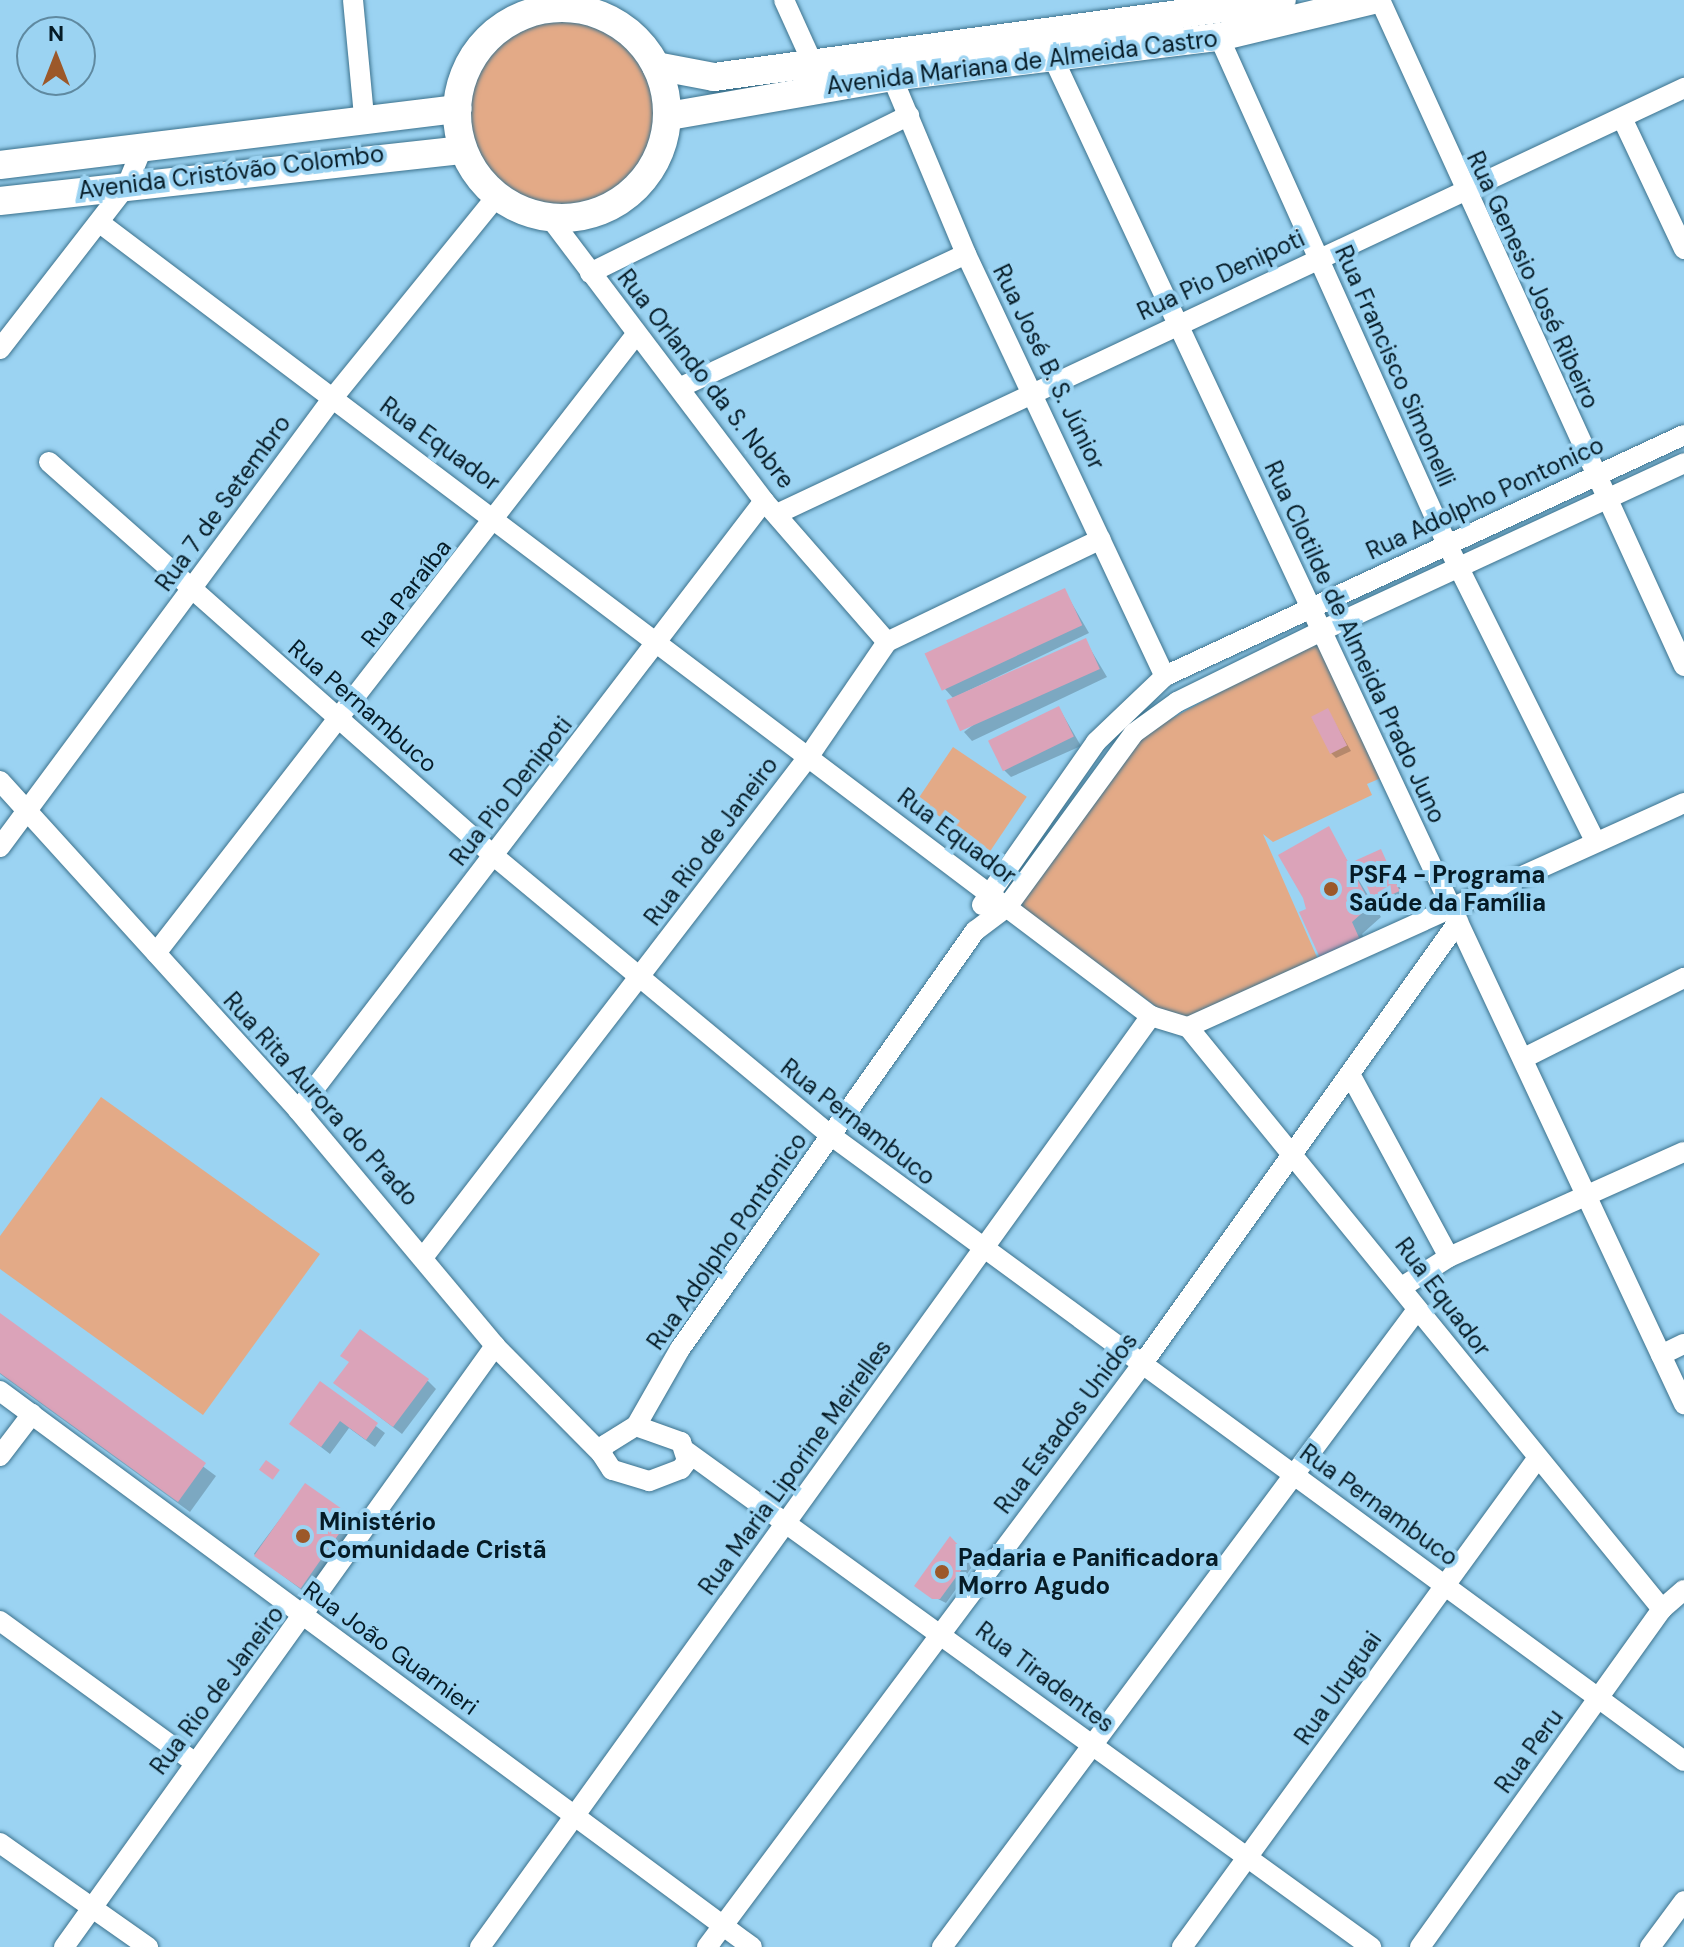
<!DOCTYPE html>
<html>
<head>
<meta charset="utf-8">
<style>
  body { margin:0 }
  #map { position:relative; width:1684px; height:1947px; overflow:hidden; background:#9bd3f2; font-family:"DM Sans",sans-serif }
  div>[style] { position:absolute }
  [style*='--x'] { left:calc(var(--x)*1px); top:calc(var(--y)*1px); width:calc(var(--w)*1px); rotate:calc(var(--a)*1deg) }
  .green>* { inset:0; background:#e3aa87; transform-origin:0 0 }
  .round { border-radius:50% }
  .shadow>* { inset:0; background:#0003; transform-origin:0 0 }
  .building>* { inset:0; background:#dba3b9; transform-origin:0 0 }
  .roads { filter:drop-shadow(0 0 2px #3c728d) drop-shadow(0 0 2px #3c728d) }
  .minor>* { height:20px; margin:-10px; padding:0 10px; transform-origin:10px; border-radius:10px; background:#fff }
  .secondary>* { height:28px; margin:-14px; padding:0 14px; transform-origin:14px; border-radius:14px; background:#fff }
  .secondary>.ring { margin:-14px; padding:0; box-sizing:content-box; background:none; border:28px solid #fff; border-radius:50% }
  .dots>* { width:22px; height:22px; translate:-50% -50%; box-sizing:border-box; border:4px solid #9bd3f2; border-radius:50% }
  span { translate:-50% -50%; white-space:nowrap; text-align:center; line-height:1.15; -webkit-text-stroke:8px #9bd3f2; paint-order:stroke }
  .street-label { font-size:24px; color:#051b26 }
  .poi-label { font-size:24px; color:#051b26; font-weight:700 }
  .left { translate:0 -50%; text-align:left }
  .north { position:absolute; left:16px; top:16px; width:80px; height:80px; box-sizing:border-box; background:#9bd3f2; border:2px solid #5f89a0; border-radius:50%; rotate:0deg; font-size:22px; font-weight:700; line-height:32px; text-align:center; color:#051b26 }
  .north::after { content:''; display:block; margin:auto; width:28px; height:36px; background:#9c5829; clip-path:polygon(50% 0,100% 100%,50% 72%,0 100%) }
</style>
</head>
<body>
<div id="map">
  <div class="green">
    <i class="round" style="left:464px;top:14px;width:196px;height:196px"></i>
    <i style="clip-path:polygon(1316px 640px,1381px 778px,1367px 784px,1372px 795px,1273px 842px,1263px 834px,1323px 971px,1186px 1017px,1162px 1011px,1013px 901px,1143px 734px)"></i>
    <i style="left:953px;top:747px;width:89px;height:65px;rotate:34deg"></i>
    <i style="clip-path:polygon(101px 1097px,320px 1254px,203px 1415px,0 1269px,0 1236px)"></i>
  </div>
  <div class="shadow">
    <i style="clip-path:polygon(1064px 590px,1089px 633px,953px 698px,945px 689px)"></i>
    <i style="clip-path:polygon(1085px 640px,1107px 677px,972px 741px,964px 732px)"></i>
    <i style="clip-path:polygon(1059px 708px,1081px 746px,1011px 777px,1003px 769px)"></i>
    <i style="clip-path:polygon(1328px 711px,1351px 751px,1336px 758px,1331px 753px)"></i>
    <i style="clip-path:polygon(1328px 829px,1381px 917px,1362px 934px,1371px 953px,1308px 910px)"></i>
    <i style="left:1381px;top:852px;width:50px;height:24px;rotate:62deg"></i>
    <i style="clip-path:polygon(0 1316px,216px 1476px,190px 1512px,0 1374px)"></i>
    <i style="clip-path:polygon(428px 1381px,436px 1389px,402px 1434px,335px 1383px)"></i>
    <i style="clip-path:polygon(320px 1384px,385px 1433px,375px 1447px,349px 1428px,330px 1454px,291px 1424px)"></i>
    <i style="left:305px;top:1486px;width:67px;height:85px;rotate:37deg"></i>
    <i style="clip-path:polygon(951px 1539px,974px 1564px,946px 1603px,922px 1591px)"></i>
  </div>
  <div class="building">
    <i style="left:1065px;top:588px;width:41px;height:155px;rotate:65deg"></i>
    <i style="left:1086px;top:638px;width:34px;height:153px;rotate:66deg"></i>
    <i style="left:1059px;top:706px;width:34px;height:79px;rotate:64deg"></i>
    <i style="left:1328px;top:708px;width:42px;height:19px;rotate:63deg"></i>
    <i style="clip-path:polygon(1329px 826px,1371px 905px,1352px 922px,1361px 942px,1321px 960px,1299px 912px,1306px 909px,1303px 898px,1278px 855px)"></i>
    <i style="left:1381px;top:849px;width:46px;height:28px;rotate:66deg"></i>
    <i style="clip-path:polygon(0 1313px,206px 1463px,178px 1502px,0 1373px)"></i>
    <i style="clip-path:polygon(360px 1329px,429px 1379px,393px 1427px,333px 1383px,349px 1362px,340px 1356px)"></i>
    <i style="clip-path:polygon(320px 1381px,378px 1423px,366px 1440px,340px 1421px,321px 1447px,289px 1424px)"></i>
    <i style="left:266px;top:1460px;width:17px;height:12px;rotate:36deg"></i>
    <i style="left:305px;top:1483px;width:57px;height:89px;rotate:35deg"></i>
    <i style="clip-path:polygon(950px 1536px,970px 1558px,940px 1599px,932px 1599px,914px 1586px)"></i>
  </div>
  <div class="roads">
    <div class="minor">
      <i style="--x:353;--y:0;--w:118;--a:84.6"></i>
      <i style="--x:784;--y:0;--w:70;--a:65.6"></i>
      <i style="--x:1380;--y:0;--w:732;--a:65.47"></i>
      <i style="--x:1219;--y:37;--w:556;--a:65.79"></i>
      <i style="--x:1447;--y:544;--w:332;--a:63.5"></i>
      <i style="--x:1048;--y:47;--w:1499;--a:64.89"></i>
      <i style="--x:892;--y:77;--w:192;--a:67.3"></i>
      <i style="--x:966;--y:254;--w:467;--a:64.8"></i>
      <i style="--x:1622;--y:118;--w:145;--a:64.7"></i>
      <i style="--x:550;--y:218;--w:355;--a:52.9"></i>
      <i style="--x:764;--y:501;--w:187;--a:48.9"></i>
      <i style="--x:100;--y:223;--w:1317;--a:37.04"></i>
      <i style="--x:1151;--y:1016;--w:39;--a:17"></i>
      <i style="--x:1188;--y:1027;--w:751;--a:50.84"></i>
      <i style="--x:590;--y:273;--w:356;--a:-26.3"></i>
      <i style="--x:0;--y:349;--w:207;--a:-52.2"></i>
      <i style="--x:127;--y:185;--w:42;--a:-67.7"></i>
      <i style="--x:683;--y:386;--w:312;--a:-25"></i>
      <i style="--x:49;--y:462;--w:594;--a:41.52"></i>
      <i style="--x:494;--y:856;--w:440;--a:39.7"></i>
      <i style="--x:833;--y:1137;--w:1055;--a:36.25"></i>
      <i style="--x:781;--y:512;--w:998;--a:-25.15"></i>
      <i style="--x:0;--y:781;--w:444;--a:47.8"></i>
      <i style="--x:298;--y:1110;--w:307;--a:50.1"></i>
      <i style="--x:495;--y:1346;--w:151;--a:45.3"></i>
      <i style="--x:0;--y:847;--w:558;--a:-53.46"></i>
      <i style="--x:332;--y:399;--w:262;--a:-50.9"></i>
      <i style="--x:982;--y:905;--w:199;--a:-55"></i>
      <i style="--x:1096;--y:742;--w:95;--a:-43.7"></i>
      <i style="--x:1165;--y:676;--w:572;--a:-24.91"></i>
      <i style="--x:156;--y:953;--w:780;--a:-52.19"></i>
      <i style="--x:1188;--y:1027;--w:544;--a:-24.3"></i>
      <i style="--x:1526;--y:1057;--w:177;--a:-26.6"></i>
      <i style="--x:1350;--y:1074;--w:208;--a:61.6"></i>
      <i style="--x:298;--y:1110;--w:767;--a:-52.58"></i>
      <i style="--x:425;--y:1255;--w:630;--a:-52.42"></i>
      <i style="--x:809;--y:756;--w:138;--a:-55.6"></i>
      <i style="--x:887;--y:642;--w:237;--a:-25.7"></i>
      <i style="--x:1405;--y:1285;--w:52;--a:-32.5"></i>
      <i style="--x:1449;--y:1257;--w:257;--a:-24.1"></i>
      <i style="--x:1661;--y:1355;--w:25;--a:-26"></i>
      <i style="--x:0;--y:1391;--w:935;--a:36.48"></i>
      <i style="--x:636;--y:1426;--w:89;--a:-60.3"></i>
      <i style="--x:680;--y:1349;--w:512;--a:-54.79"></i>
      <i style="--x:975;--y:931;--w:40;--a:-37"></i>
      <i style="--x:1007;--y:907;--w:215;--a:-53.9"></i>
      <i style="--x:1134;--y:733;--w:53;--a:-35.8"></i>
      <i style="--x:1177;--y:702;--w:161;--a:-26.2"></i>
      <i style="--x:1321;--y:631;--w:400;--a:-24.8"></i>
      <i style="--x:636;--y:1426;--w:48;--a:19.6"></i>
      <i style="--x:681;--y:1442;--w:20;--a:72"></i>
      <i style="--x:687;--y:1461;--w:10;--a:127"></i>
      <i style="--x:681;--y:1469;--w:34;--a:159"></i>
      <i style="--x:649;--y:1481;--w:39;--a:-163"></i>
      <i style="--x:612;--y:1470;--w:20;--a:-123"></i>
      <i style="--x:601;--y:1453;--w:9;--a:-63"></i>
      <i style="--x:605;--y:1445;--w:36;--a:-32"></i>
      <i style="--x:686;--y:1451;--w:846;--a:35.91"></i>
      <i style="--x:0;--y:1456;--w:53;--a:-52.7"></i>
      <i style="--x:0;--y:1621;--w:240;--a:36"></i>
      <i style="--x:0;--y:1843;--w:181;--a:35.1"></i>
      <i style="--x:64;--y:1947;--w:740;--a:-54.35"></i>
      <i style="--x:480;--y:1947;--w:1148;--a:-54.22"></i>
      <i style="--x:707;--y:1947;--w:725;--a:-53.24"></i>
      <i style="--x:1141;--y:1366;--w:546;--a:-54.47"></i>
      <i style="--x:942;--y:1947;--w:793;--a:-53.3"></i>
      <i style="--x:1182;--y:1947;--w:603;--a:-53.97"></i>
      <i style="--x:1420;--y:1947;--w:416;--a:-54.4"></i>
      <i style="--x:1662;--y:1609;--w:29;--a:-41"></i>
      <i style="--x:1650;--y:1947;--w:57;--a:-53.5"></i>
    </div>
    <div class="secondary">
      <i class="ring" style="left:457px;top:8px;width:182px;height:182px"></i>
      <i style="--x:656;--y:66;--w:59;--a:10.7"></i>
      <i style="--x:714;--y:77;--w:573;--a:-7.72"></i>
      <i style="--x:669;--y:116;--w:226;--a:-9.9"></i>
      <i style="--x:892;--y:77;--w:329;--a:-7"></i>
      <i style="--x:1219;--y:37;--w:158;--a:-13.5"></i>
      <i style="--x:0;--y:165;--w:461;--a:-7"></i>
      <i style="--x:0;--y:201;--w:466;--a:-6.3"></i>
    </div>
  </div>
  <div class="dots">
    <i style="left:1331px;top:889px;background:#9c5829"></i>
    <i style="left:303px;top:1536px;background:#9c5829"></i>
    <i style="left:942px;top:1572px;background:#9c5829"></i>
  </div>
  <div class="street-label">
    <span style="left:1022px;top:62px;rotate:-7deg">Avenida Mariana de Almeida Castro</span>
    <span style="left:231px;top:172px;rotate:-7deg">Avenida Cristóvão Colombo</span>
    <span style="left:1221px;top:275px;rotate:-25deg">Rua Pio Denipoti</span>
    <span style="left:1533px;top:280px;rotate:65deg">Rua Genesio José Ribeiro</span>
    <span style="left:1395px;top:366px;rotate:66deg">Rua Francisco Simonelli</span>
    <span style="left:1049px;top:367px;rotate:64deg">Rua José B. S. Júnior</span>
    <span style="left:706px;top:379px;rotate:52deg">Rua Orlando da S. Nobre</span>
    <span style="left:440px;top:444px;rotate:36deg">Rua Equador</span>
    <span style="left:1485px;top:498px;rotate:-25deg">Rua Adolpho Pontonico</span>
    <span style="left:223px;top:503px;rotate:-54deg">Rua 7 de Setembro</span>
    <span style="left:406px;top:593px;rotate:-52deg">Rua Paraíba</span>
    <span style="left:1355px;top:642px;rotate:65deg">Rua Clotilde de Almeida Prado Juno</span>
    <span style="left:363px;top:706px;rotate:41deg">Rua Pernambuco</span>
    <span style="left:511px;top:791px;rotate:-52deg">Rua Pio Denipoti</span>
    <span style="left:957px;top:836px;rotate:37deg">Rua Equador</span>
    <span style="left:711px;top:841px;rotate:-53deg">Rua Rio de Janeiro</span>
    <span style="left:321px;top:1099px;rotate:48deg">Rua Rita Aurora do Prado</span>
    <span style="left:858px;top:1122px;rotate:38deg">Rua Pernambuco</span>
    <span style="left:727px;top:1241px;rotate:-55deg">Rua Adolpho Pontonico</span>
    <span style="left:1443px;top:1297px;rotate:53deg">Rua Equador</span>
    <span style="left:1066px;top:1423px;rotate:-53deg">Rua Estados Unidos</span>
    <span style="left:795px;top:1467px;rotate:-54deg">Rua Maria Liporine Meirelles</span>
    <span style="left:1379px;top:1505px;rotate:36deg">Rua Pernambuco</span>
    <span style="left:391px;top:1648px;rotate:36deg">Rua João Guarnieri</span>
    <span style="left:1045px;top:1677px;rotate:37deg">Rua Tiradentes</span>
    <span style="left:1338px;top:1688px;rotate:-55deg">Rua Uruguai</span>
    <span style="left:217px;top:1690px;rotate:-53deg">Rua Rio de Janeiro</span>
    <span style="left:1529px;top:1751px;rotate:-54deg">Rua Peru</span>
  </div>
  <div class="poi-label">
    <span class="left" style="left:1349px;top:889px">PSF4 - Programa<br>Saúde da Família</span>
    <span class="left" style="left:319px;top:1536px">Ministério<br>Comunidade Cristã</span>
    <span class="left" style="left:958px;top:1572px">Padaria e Panificadora<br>Morro Agudo</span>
  </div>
  <div class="north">N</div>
</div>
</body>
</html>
